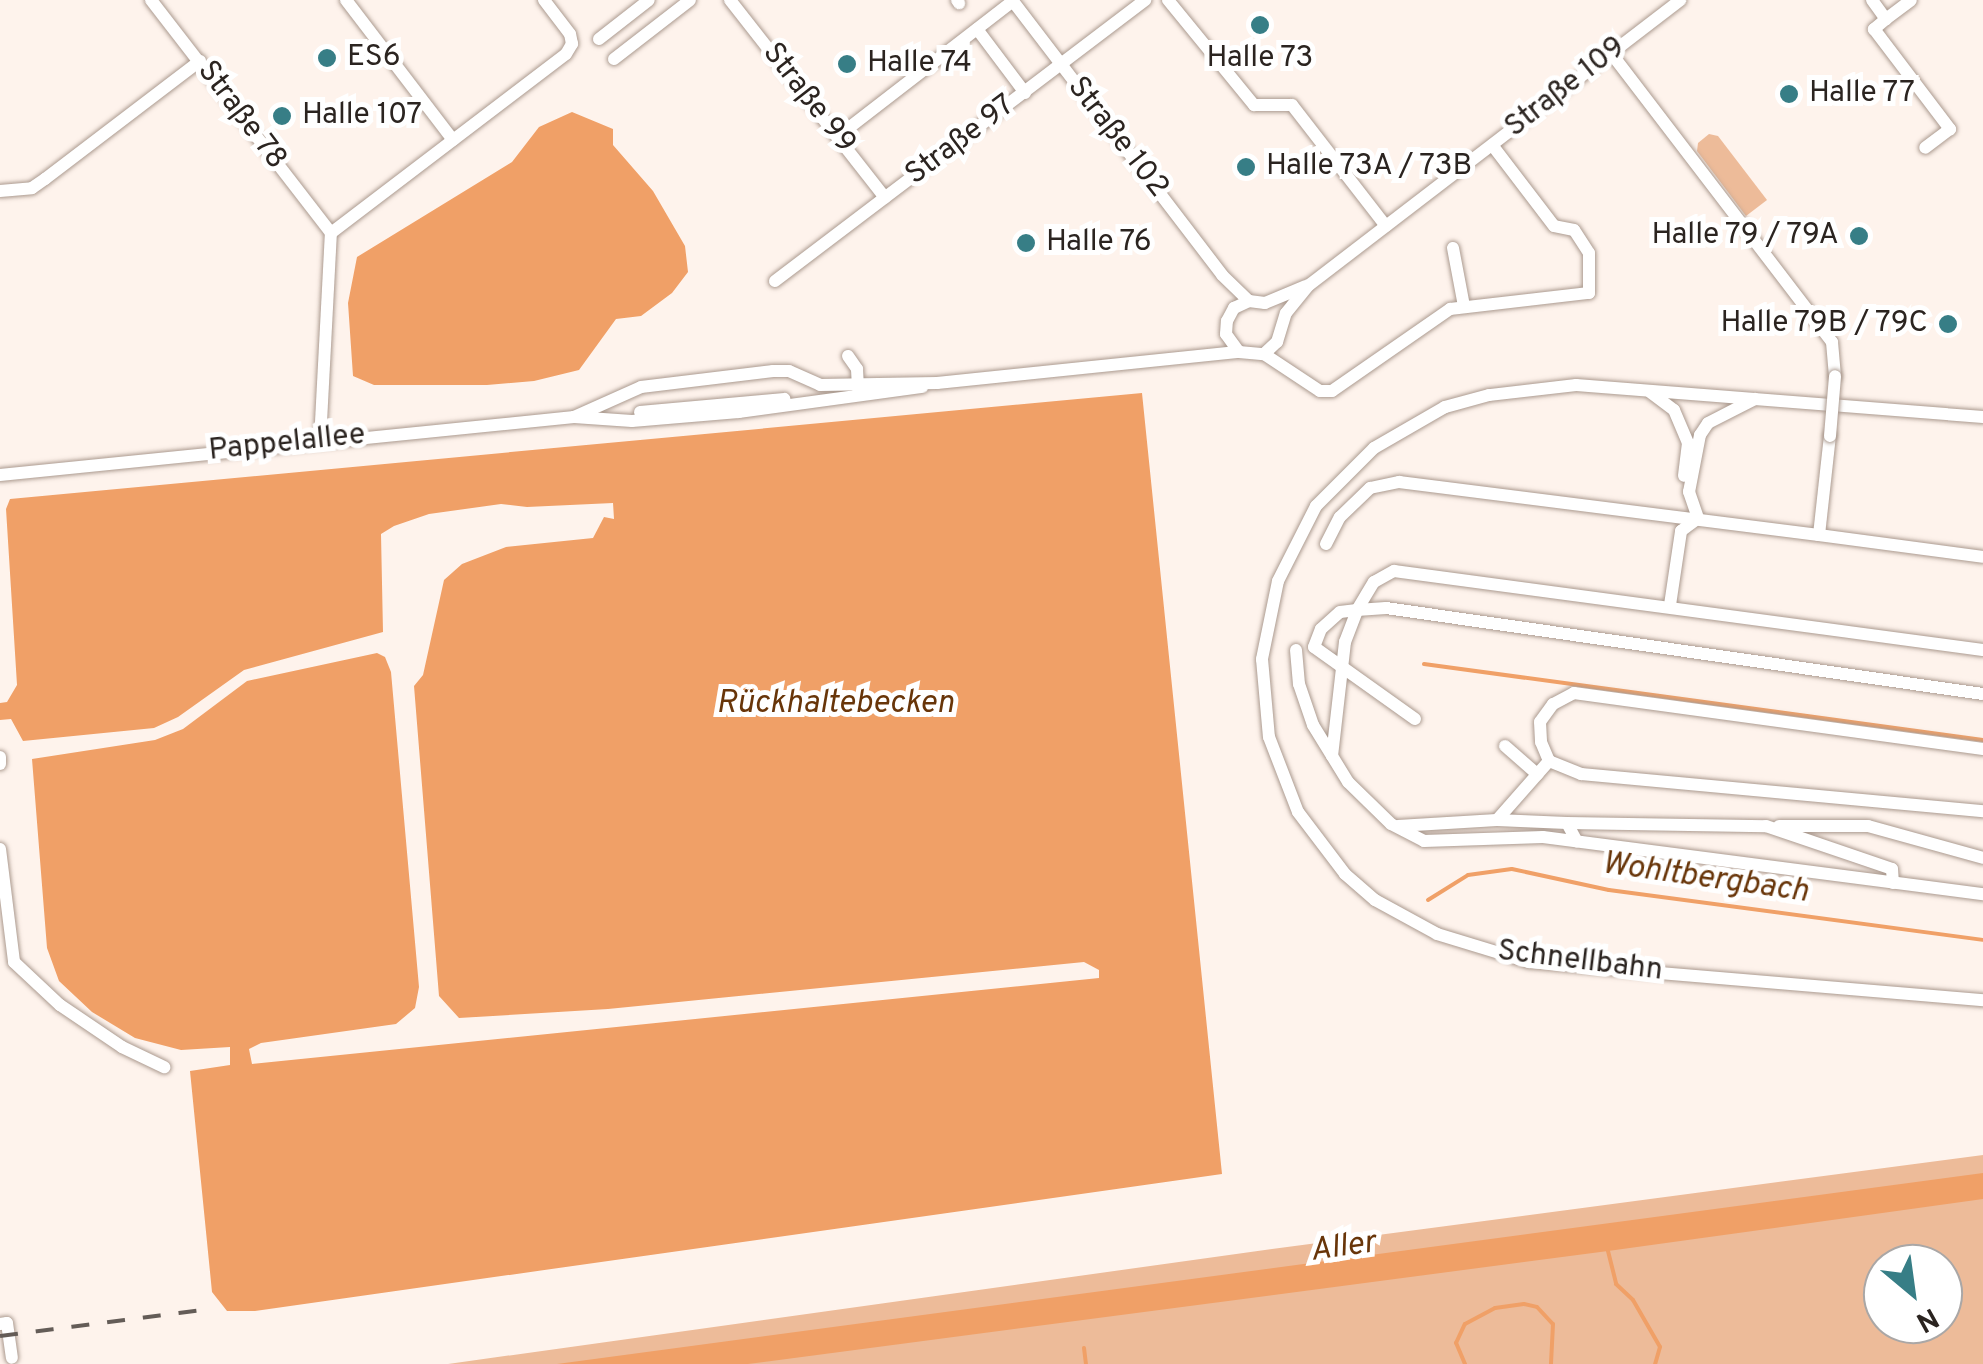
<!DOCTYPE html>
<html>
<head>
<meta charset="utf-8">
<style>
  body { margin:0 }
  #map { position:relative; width:1983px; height:1364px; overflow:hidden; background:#fef3ec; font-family:Overpass,sans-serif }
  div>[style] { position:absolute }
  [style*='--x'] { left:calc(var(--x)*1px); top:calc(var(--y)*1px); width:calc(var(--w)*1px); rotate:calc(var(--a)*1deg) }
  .green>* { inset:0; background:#edbb99 }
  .water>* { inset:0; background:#f0a067 }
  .stream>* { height:4px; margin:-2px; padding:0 2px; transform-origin:2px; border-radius:2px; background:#f0a067 }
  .roads { filter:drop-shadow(0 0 2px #ab9a8f) drop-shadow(0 0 2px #ab9a8f) }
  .minor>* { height:12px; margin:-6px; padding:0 6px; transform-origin:6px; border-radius:6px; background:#fff }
  .rail>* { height:4px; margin-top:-2px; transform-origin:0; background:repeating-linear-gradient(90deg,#645c57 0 18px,transparent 0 36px) }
  .bridges { filter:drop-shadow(0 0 2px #ab9a8f) drop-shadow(0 0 2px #ab9a8f) }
  .minor-bridge>* { height:12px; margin:-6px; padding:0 6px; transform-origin:6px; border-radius:6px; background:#fff }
  .dots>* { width:28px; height:28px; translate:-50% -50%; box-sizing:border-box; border:5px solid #fff; border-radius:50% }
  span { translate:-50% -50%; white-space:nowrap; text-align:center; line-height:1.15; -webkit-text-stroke:10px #fff; paint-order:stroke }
  .poi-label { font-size:30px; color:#2b2420 }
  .left { translate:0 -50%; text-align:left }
  .right { translate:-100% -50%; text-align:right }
  .street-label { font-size:30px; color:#2b2420 }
  .water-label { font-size:32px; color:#683509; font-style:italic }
  .north { position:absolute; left:1863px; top:1244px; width:100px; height:100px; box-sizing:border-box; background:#fff; border:2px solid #aaa7a6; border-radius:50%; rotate:151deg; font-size:28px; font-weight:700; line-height:40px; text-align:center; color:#2b2420 }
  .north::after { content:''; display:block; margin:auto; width:35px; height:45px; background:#377e86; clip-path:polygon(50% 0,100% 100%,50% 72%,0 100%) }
</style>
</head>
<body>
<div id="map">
  <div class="green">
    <i style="clip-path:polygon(1709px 134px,1718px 136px,1767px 200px,1746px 216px,1697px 151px,1698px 143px)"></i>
    <i style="clip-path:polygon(evenodd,1983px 1155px,1983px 1364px,448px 1364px,1272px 1249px,1983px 1155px,1883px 1264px,1943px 1264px,1943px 1324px,1883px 1324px,1883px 1264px)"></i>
  </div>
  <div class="water">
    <i style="clip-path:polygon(572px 112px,613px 129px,613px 145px,653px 191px,685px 246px,688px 272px,672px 293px,641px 316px,616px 319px,579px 370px,534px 381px,487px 385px,374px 385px,353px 376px,348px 303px,357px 257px,512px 162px,539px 127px)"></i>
    <i style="clip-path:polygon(1142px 393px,1222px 1174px,255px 1311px,227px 1311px,212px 1292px,190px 1071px,230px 1065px,230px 1047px,181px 1050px,135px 1038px,92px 1012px,59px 981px,47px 948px,32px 759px,155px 740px,183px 729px,247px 681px,377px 653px,385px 657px,391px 672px,419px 987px,415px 1008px,396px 1024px,261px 1043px,249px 1049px,252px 1064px,1099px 978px,1099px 970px,1084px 962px,608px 1009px,459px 1018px,439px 996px,414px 686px,423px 675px,444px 580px,462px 564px,506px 547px,593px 538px,604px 517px,614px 519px,613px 503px,527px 507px,501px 504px,429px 514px,394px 526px,381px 534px,383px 632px,244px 670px,178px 717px,154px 728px,23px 741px,11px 719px,0 720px,0 703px,7px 702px,17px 685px,6px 509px,10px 499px)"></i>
    <i style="clip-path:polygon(1983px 1173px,1983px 1199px,1608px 1251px,748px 1364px,557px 1364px)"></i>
  </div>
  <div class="stream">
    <i style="--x:1424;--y:664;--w:564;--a:7.74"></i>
    <i style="--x:1428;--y:900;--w:47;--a:-32"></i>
    <i style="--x:1468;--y:875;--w:44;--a:-7.8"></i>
    <i style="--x:1512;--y:869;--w:99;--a:12.2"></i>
    <i style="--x:1609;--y:890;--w:377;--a:7.6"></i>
    <i style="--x:1608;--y:1251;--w:34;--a:76"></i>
    <i style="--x:1616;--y:1284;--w:23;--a:43"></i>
    <i style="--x:1633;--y:1300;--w:54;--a:60.1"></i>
    <i style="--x:1660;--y:1347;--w:18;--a:106"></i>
    <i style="--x:1084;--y:1348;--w:16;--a:83"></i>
    <i style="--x:1465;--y:1364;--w:23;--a:-113"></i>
    <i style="--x:1456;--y:1343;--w:21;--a:-65"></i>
    <i style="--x:1465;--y:1324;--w:34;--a:-28"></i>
    <i style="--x:1495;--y:1308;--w:29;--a:-8"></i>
    <i style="--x:1524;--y:1304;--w:13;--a:13"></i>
    <i style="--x:1537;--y:1307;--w:23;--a:47"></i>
    <i style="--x:1553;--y:1324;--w:40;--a:92.9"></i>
  </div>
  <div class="roads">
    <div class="minor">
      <i style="--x:151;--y:0;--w:294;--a:52.3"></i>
      <i style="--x:346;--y:0;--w:176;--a:52.6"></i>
      <i style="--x:730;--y:0;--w:251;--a:51.9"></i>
      <i style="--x:957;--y:0;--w:4;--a:56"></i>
      <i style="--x:1012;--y:0;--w:346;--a:52.6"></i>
      <i style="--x:1222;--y:275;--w:37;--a:44"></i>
      <i style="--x:1168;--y:0;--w:136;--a:50.7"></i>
      <i style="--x:1254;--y:105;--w:38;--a:0"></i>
      <i style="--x:1292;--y:105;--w:153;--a:52.2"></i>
      <i style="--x:1872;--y:0;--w:24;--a:54"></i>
      <i style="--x:1886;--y:19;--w:16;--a:140"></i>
      <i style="--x:1874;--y:29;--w:126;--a:52.8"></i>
      <i style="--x:1950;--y:129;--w:31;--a:143"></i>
      <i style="--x:1886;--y:19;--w:31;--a:-37"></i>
      <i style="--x:977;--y:29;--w:80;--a:53.1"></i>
      <i style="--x:599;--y:39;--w:63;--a:-38"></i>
      <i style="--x:1611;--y:53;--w:364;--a:52.6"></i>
      <i style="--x:1832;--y:342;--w:34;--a:85"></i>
      <i style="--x:614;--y:59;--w:96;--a:-37.8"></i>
      <i style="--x:837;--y:137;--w:222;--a:-37.7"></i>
      <i style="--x:0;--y:191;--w:32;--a:-5"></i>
      <i style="--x:32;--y:188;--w:16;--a:-35"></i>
      <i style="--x:45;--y:179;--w:195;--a:-37.3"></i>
      <i style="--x:1453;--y:248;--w:59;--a:79.3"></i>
      <i style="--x:775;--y:281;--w:465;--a:-37.2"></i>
      <i style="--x:1239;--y:352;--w:22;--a:-126"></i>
      <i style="--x:1226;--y:334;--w:13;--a:-86"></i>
      <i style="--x:1227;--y:321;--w:15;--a:-62"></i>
      <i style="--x:1234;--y:308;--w:17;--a:-25"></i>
      <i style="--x:1249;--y:301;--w:16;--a:7"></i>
      <i style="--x:1265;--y:303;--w:44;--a:-22.5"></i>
      <i style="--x:1264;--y:354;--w:67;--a:33.5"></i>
      <i style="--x:1320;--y:391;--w:12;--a:0"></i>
      <i style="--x:1332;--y:391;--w:144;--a:-34.8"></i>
      <i style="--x:1450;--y:309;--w:140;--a:-6.6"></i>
      <i style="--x:1589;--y:293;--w:40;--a:-90"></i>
      <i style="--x:1589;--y:253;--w:27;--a:-123"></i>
      <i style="--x:1574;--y:230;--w:20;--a:-169"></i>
      <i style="--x:1554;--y:226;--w:102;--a:-127.4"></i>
      <i style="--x:848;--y:356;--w:16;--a:55"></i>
      <i style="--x:857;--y:369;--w:20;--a:87"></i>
      <i style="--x:1650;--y:392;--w:30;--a:37"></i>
      <i style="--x:1674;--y:410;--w:36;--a:67"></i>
      <i style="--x:1688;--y:443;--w:33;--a:97"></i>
      <i style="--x:640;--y:412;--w:145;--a:-5.2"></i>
      <i style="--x:574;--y:417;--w:73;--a:-24.1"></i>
      <i style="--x:641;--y:387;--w:133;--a:-6.9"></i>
      <i style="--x:773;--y:371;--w:16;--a:0"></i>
      <i style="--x:789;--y:371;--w:34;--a:24"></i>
      <i style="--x:820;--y:385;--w:117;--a:-1"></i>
      <i style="--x:937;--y:383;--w:304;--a:-5.9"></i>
      <i style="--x:1239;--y:352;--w:25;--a:5"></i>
      <i style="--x:1264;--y:354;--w:18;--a:-43"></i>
      <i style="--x:1277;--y:342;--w:30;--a:-73"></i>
      <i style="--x:1286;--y:313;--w:36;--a:-51"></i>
      <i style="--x:1309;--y:285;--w:468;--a:-37.5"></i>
      <i style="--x:1983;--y:417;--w:408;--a:-175.5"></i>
      <i style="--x:1576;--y:385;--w:88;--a:173.4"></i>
      <i style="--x:1489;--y:395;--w:46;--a:164.7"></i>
      <i style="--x:1445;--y:407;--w:82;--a:150"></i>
      <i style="--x:1374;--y:448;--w:82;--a:135"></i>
      <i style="--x:1316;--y:506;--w:84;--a:116.9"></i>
      <i style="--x:1278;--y:581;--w:80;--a:101.6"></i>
      <i style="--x:1262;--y:659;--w:78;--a:84.9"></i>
      <i style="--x:1269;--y:737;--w:80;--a:68.9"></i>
      <i style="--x:1298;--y:812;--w:78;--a:52.8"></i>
      <i style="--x:1345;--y:874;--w:40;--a:41"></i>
      <i style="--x:1375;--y:900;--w:71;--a:28.7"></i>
      <i style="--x:1437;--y:934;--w:96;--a:16.9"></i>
      <i style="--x:1529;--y:962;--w:456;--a:4.8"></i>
      <i style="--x:320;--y:441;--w:208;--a:-87"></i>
      <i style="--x:331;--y:233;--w:295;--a:-37.3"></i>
      <i style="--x:566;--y:54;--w:12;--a:-59"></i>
      <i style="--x:572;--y:44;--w:10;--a:-101"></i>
      <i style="--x:570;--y:34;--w:43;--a:-127.4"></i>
      <i style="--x:0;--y:475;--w:577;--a:-5.77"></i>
      <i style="--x:574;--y:417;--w:58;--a:3.9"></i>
      <i style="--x:632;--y:421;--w:107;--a:-4.8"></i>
      <i style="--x:739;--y:412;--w:185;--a:-7.8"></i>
      <i style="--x:1698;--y:518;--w:28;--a:-109"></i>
      <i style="--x:1689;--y:492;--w:58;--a:-79.1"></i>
      <i style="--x:1700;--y:435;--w:14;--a:-56"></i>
      <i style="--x:1708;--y:423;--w:53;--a:-27.1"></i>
      <i style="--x:1819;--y:535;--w:165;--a:7.6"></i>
      <i style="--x:1326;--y:544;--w:30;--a:-63"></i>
      <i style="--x:1340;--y:517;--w:42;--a:-44"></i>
      <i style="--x:1370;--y:488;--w:30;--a:-12"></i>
      <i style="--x:1399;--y:482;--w:423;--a:7.2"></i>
      <i style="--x:1819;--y:535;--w:100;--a:-83.7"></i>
      <i style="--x:1670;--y:605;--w:75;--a:-81.5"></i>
      <i style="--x:1681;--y:531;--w:21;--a:-37"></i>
      <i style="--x:1296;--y:650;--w:34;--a:85"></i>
      <i style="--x:1299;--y:684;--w:43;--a:71.1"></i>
      <i style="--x:1313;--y:725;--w:67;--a:58.4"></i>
      <i style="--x:1348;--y:782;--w:60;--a:44.3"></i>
      <i style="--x:1391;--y:824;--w:37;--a:27"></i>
      <i style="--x:1424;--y:841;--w:119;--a:-1.9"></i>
      <i style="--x:1543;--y:837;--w:444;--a:7.4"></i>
      <i style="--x:1415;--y:719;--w:124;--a:-144.5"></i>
      <i style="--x:1314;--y:647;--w:19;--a:-69"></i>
      <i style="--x:1321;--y:629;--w:25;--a:-42"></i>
      <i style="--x:1340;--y:612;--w:17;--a:-7"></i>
      <i style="--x:1357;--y:610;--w:33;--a:-59"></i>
      <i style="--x:1374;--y:582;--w:23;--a:-29"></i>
      <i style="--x:1394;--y:571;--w:594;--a:7.64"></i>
      <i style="--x:1505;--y:746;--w:43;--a:41.2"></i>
      <i style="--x:1983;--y:749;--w:413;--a:-172.2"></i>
      <i style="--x:1574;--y:693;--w:24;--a:152"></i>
      <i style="--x:1553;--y:704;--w:22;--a:126"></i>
      <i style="--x:1540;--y:722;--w:20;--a:87"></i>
      <i style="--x:1541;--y:742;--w:21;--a:67"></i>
      <i style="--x:1549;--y:761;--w:35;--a:22"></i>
      <i style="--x:1581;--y:774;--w:404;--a:5.3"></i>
      <i style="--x:1332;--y:756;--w:115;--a:-83.5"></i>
      <i style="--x:1345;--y:642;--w:34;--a:-69"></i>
      <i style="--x:1357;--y:610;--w:29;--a:-4"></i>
      <i style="--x:1386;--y:608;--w:603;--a:8.2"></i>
      <i style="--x:0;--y:757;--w:7;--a:90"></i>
      <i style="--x:1497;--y:820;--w:70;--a:2.5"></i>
      <i style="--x:1567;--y:823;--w:21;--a:62"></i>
      <i style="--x:1567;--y:823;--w:199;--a:0.9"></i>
      <i style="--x:1766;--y:826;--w:133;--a:18.8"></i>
      <i style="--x:1892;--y:869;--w:14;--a:86"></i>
      <i style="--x:1398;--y:826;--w:99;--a:-3.5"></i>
      <i style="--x:1497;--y:820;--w:79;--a:-48.6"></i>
      <i style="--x:1779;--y:826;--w:89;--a:0"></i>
      <i style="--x:1868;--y:826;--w:119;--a:15.5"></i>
      <i style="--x:0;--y:849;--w:114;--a:82.9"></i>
      <i style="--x:14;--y:962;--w:63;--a:43.1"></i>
      <i style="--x:60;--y:1005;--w:75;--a:34.1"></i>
      <i style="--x:122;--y:1047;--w:47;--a:25.5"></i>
      <i style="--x:0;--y:1324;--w:7;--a:-8"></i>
      <i style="--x:7;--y:1323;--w:35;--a:82"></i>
    </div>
  </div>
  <div class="rail">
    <i style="--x:0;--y:1336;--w:198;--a:-7.3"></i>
  </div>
  <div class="bridges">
    <div class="minor-bridge">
      <i style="--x:1830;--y:436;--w:60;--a:-85.2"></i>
    </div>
  </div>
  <div class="dots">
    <i style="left:1260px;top:25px;background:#377e86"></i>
    <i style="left:327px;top:58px;background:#377e86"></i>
    <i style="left:847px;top:64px;background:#377e86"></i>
    <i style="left:1789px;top:94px;background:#377e86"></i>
    <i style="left:282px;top:116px;background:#377e86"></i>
    <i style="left:1246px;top:167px;background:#377e86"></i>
    <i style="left:1859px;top:236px;background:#377e86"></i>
    <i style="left:1026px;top:243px;background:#377e86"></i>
    <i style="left:1948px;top:324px;background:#377e86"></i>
  </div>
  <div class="poi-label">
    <span class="left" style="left:347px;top:58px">ES6</span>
    <span style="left:1260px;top:59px">Halle 73</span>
    <span class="left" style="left:867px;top:64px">Halle 74</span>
    <span class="left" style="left:1809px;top:94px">Halle 77</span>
    <span class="left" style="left:302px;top:116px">Halle 107</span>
    <span class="left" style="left:1266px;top:167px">Halle 73A / 73B</span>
    <span class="right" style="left:1839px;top:236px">Halle 79 / 79A</span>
    <span class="left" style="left:1046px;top:243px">Halle 76</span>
    <span class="right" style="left:1928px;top:324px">Halle 79B / 79C</span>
  </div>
  <div class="street-label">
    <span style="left:1566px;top:88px;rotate:-38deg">Straße 109</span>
    <span style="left:808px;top:99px;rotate:52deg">Straße 99</span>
    <span style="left:241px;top:116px;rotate:53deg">Straße 78</span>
    <span style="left:1117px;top:138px;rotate:52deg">Straße 102</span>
    <span style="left:961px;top:141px;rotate:-37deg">Straße 97</span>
    <span style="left:287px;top:444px;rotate:-6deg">Pappelallee</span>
    <span style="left:1580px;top:962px;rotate:7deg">Schnellbahn</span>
  </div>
  <div class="water-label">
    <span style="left:835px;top:704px">Rückhaltebecken</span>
    <span style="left:1705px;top:879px;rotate:8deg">Wohltbergbach</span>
    <span style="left:1343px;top:1248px;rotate:-8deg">Aller</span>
  </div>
  <div class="north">N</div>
</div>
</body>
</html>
